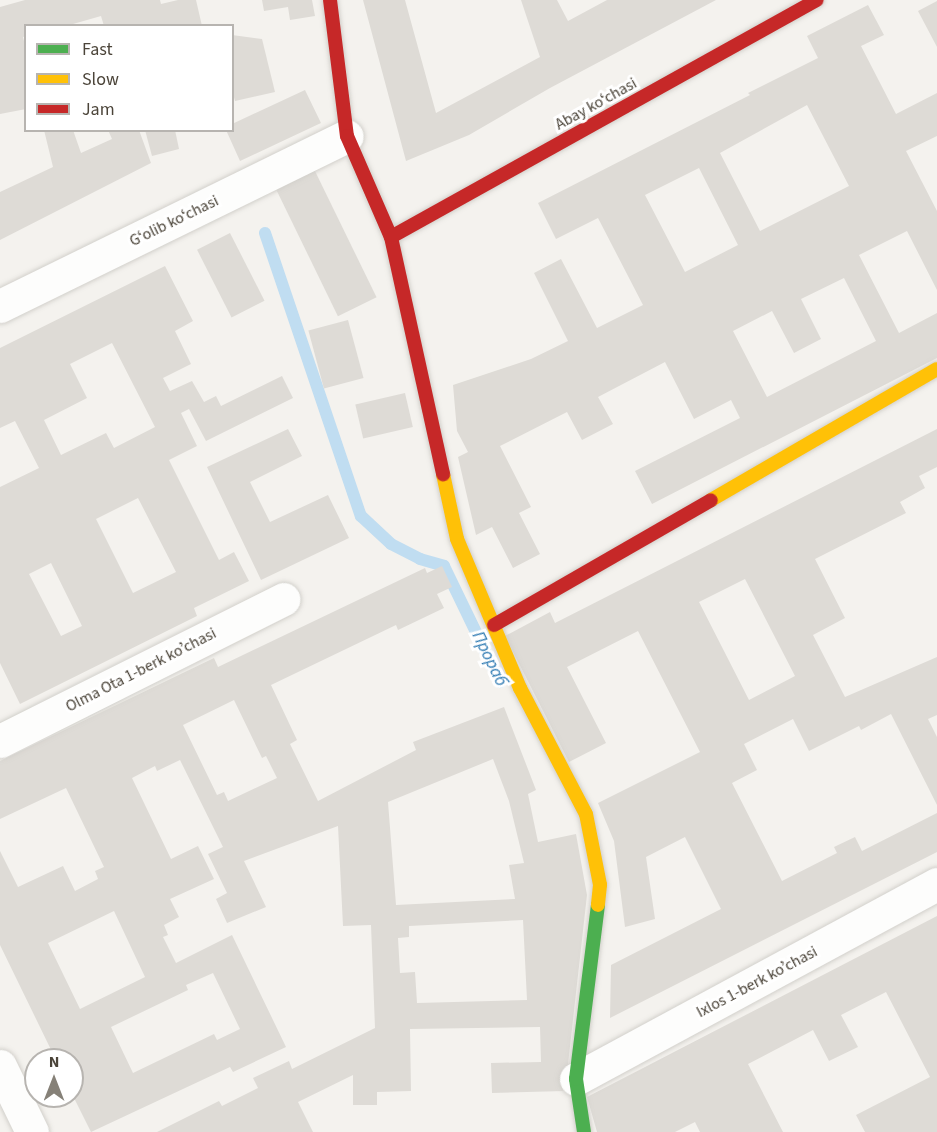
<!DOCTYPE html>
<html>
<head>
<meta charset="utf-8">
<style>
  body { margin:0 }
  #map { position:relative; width:937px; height:1132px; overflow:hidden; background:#f4f2ee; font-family:"Source Sans 3",sans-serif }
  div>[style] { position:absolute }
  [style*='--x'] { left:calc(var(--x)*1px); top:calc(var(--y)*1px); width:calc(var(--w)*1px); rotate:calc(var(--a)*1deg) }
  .stream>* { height:12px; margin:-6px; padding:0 6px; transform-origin:6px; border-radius:6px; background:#c0ddf1 }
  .building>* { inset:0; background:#dedbd6; transform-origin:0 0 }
  .roads { filter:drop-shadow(0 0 2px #d2d0cb) drop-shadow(0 0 2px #d2d0cb) }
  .street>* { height:33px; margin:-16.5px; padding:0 16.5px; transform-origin:16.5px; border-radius:16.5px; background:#fdfdfc }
  .fast>* { height:14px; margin:-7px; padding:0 7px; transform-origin:7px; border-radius:7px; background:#4caf50 }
  .slow>* { height:14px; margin:-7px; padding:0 7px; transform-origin:7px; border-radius:7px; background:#ffc107 }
  .jam>* { height:14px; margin:-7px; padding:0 7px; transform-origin:7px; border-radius:7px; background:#c62828 }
  span { translate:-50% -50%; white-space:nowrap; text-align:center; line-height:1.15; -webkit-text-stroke:6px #fff; paint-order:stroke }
  .street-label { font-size:16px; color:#4b4439 }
  .water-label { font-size:18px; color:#2e7ab2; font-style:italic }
  .legend { position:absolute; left:24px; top:24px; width:210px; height:108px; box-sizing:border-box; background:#fff; border:2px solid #b7b4b0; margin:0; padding:8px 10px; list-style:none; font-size:18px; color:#4b4439 }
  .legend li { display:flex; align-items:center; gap:12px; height:30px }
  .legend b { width:30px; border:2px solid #b7b4b0 }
  .north { position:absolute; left:24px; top:1048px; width:60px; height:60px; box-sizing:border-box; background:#fff; border:2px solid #b7b4b0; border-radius:50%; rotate:0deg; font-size:16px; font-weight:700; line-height:24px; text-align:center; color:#4b4439 }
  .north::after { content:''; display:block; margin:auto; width:21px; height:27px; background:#868178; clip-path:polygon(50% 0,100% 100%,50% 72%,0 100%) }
</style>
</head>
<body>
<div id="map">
  <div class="stream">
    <i style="--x:265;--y:233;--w:299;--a:71.3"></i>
    <i style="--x:361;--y:516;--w:41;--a:43"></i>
    <i style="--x:391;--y:544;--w:33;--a:27"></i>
    <i style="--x:420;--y:559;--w:25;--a:16"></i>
    <i style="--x:444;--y:566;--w:129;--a:64.2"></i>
  </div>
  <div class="building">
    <i style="clip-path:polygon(25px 0,160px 0,161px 4px,178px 0,196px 0,202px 26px,104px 26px,101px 16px,66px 26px,26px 26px,26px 36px,23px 37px,26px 49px,26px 109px,0 114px,0 7px)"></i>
    <i style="clip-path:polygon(262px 0,312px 0,315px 16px,290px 20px,288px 7px,264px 11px)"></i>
    <i style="clip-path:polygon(363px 0,405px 0,436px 113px,540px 57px,521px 0,557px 0,568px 21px,607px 0,716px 0,550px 88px,469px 135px,406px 161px)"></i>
    <i style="clip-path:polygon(937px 1px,937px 47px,918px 11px)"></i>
    <i style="clip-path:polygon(evenodd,868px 5px,884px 35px,861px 46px,896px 114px,937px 93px,937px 136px,906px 151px,937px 211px,937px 290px,907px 231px,859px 255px,899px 333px,937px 313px,937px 358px,652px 504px,635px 471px,740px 418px,731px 400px,694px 419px,665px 362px,598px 397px,613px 424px,582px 440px,567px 412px,500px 446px,531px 507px,519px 513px,540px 554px,513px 568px,492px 527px,476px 535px,458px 457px,468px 452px,457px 431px,453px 385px,531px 359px,568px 341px,534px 273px,561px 259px,597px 328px,643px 305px,598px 218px,556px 239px,538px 203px,750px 95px,748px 93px,818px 58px,807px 36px,868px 5px,807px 105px,849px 186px,760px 231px,720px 153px,807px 105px,868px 5px,699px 168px,738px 245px,685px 272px,645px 195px,699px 168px,868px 5px,844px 278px,876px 341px,767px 397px,733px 331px,772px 311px,794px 353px,821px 339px,801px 299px,844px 278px)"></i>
    <i style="clip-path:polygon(232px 35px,262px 39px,275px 92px,235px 101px,232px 90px)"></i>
    <i style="clip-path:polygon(305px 90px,321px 123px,240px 161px,226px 130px,232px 130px,232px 124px)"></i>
    <i style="clip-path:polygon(44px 130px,73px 130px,81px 153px,112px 139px,108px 130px,139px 130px,151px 163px,0 240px,0 192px,53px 167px)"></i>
    <i style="clip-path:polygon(145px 130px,175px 130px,179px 149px,152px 156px)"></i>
    <i style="left:313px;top:167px;width:145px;height:43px;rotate:64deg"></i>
    <i style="left:230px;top:233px;width:76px;height:37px;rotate:63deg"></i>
    <i style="clip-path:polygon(evenodd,165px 266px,193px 321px,175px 331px,191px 364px,163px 378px,170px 391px,192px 381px,204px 402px,216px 396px,221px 406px,282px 376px,293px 398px,206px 441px,189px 409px,181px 413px,197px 446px,169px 460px,219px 560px,234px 552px,249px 581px,194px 608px,197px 616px,20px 704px,0 663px,0 487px,39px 468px,15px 421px,0 428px,0 348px,165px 266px,112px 343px,155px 427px,114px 448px,106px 433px,61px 455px,44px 420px,87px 398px,70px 364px,112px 343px,165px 266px,138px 498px,176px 572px,133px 593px,96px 519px,138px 498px,165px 266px,51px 563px,82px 626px,61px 636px,29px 574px,51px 563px)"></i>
    <i style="left:348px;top:320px;width:60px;height:41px;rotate:75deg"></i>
    <i style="left:405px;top:393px;width:35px;height:51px;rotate:77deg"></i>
    <i style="clip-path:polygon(288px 429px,302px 456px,250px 482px,270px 522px,328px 495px,349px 538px,261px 580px,207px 467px)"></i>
    <i style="clip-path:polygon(evenodd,937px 429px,937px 467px,919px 476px,925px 488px,900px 502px,906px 513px,815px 559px,845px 618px,813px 635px,845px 697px,937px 657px,937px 715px,928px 719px,937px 737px,937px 805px,891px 714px,861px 730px,859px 726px,809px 751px,793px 719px,744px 744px,757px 770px,732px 783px,782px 881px,837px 853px,834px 847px,855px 837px,862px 851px,937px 813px,937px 852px,610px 1018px,611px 965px,721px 909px,685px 837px,646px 857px,655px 919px,625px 927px,614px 841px,598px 803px,700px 752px,638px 631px,567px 667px,606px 743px,569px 762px,505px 636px,550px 612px,555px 623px,937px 429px,745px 579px,795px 676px,749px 700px,699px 602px,745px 579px)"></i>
    <i style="clip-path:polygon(evenodd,442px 566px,452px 587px,437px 594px,444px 608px,398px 630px,396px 625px,271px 685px,297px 740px,290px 744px,318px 801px,416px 750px,413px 742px,504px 707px,536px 790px,528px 794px,538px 842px,576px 834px,587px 895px,565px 1091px,492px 1093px,491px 1063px,541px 1062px,540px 1027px,410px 1029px,411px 1091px,377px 1092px,377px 1105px,353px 1105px,353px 1075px,298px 1102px,313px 1132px,157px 1132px,219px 1101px,222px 1106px,258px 1088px,253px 1078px,289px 1061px,292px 1069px,375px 1028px,371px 925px,343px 926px,338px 826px,244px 861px,266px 907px,227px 923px,216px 899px,227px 893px,208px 854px,223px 847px,180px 760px,157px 771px,155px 766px,132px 778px,171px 859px,198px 846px,214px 879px,170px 899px,179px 917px,164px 925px,168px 935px,163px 937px,176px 963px,232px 935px,286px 1047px,233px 1072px,230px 1067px,91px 1132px,72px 1094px,72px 1060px,56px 1060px,0 945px,0 851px,18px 887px,63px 866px,75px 891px,98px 879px,95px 871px,104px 867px,66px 788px,0 819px,0 761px,214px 658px,218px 667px,425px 568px,427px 573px,442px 566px,234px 700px,262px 758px,266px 756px,277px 778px,228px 801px,224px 792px,217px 795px,183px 725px,234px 700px,442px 566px,493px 759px,509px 801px,524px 863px,509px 865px,515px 899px,396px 905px,388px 802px,493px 759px,442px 566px,114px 911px,145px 977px,80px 1009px,48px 943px,114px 911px,442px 566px,523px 920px,527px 1000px,417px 1003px,415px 972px,400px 973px,398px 938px,409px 937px,409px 926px,523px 920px,442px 566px,213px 973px,240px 1029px,217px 1040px,214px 1034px,133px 1073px,111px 1027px,188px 990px,186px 985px,213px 973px)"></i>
    <i style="clip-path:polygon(937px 916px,937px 1132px,865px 1132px,856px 1115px,930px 1077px,886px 992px,841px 1015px,858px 1047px,829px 1061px,813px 1030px,748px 1064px,783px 1132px,700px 1132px,695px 1122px,675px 1132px,597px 1132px,587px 1097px)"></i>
  </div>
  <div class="roads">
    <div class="street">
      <i style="--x:0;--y:306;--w:386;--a:-26.1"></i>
      <i style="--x:0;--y:741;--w:317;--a:-26.6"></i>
      <i style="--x:0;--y:1066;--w:73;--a:64.1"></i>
      <i style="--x:576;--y:1079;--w:410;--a:-28.4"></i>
    </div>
    <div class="fast">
      <i style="--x:584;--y:1132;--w:54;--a:-98.6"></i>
      <i style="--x:576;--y:1079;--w:175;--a:-82.8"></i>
    </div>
    <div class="slow">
      <i style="--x:443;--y:474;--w:66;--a:77.8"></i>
      <i style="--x:457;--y:539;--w:162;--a:67.1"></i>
      <i style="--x:520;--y:688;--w:142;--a:62.4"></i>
      <i style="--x:586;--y:814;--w:72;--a:78.8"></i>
      <i style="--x:600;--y:885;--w:20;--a:96"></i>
      <i style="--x:711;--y:500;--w:261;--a:-30.1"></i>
    </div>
    <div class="jam">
      <i style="--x:330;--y:0;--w:137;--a:82.9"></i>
      <i style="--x:347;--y:136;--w:110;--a:66.5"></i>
      <i style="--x:391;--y:237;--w:243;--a:77.6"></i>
      <i style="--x:391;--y:237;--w:487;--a:-29.1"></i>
      <i style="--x:494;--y:625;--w:250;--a:-29.9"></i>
    </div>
  </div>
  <div class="street-label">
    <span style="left:596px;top:104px;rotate:-29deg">Abay koʻchasi</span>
    <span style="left:174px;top:221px;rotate:-26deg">Gʻolib koʻchasi</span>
    <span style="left:141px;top:670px;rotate:-27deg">Olma Ota 1-berk koʼchasi</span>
    <span style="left:757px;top:982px;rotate:-28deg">Ixlos 1-berk koʼchasi</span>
  </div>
  <div class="water-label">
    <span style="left:489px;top:659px;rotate:64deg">Прораб</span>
  </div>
  <ul class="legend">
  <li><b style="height:8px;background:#4caf50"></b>Fast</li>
  <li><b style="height:8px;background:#ffc107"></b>Slow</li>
  <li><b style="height:8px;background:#c62828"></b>Jam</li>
  </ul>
  <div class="north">N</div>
</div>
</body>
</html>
